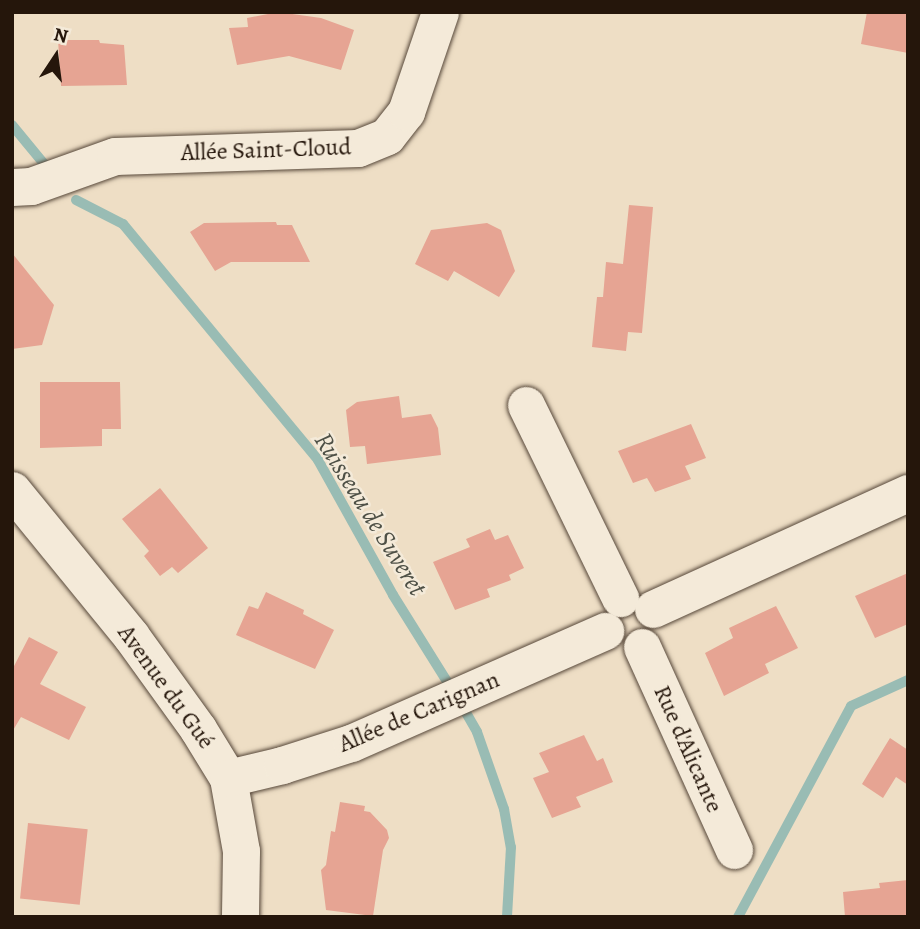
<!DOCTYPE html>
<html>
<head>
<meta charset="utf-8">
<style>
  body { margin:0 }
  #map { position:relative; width:920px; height:929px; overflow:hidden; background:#eedec5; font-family:Alegreya,serif }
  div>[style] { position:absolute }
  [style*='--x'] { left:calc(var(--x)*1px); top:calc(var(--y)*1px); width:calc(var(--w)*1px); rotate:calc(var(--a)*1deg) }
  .stream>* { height:10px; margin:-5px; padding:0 5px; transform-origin:5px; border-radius:5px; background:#99bcb4 }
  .building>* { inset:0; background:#e6a493; transform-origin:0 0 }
  .roads { filter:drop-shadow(0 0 2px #57483a) drop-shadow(0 0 2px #57483a) }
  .minor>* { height:37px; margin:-18.5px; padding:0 18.5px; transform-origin:18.5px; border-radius:18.5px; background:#f4ead9 }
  span { translate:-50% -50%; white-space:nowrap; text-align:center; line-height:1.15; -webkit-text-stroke:5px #f4ead9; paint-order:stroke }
  .street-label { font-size:24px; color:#25160b }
  .water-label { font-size:26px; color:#4e5046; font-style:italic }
  .frame { position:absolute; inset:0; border:14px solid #25160b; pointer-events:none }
  .north { position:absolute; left:21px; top:21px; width:70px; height:70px; -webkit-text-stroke:5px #f4ead9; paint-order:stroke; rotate:13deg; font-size:19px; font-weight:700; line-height:28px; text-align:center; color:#25160b }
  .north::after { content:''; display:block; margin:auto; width:24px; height:32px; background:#25160b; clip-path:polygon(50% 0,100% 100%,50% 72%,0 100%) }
</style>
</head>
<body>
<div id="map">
  <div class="stream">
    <i style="--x:12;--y:125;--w:52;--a:50.5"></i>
    <i style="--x:76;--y:200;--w:53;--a:27.1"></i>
    <i style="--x:123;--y:224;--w:306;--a:50.4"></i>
    <i style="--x:318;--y:460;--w:154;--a:60.9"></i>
    <i style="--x:393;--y:595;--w:113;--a:58"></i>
    <i style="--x:461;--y:704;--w:32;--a:60"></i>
    <i style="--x:477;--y:732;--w:82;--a:70.7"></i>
    <i style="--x:504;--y:809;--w:39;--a:80"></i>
    <i style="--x:511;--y:847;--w:70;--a:93.3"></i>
    <i style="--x:738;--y:917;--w:239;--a:-61.8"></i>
    <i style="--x:851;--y:706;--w:63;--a:-24.5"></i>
  </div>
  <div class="building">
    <i style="clip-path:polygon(278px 12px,321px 18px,354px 30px,341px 70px,289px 56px,237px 65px,229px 28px,248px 27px,247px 18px)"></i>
    <i style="clip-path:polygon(867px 12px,908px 12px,908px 53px,861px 44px)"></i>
    <i style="clip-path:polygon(58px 40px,99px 40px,100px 43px,124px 45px,127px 85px,61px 86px)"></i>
    <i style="clip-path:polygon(629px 205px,653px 207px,642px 333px,628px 332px,626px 351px,592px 347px,597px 297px,603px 297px,606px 262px,623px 264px)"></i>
    <i style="clip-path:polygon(276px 222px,277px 225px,292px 225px,310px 262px,231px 262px,215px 271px,190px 232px,204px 223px)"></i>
    <i style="clip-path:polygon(487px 223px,501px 230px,515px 271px,499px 297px,454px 271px,448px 281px,415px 264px,431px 230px)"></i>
    <i style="clip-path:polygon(12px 253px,54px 305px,42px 345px,12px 349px)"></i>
    <i style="clip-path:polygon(40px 382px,120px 382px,121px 429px,102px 429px,102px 446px,40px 448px)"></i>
    <i style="clip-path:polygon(399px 396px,402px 418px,431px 414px,438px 428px,441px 455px,367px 464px,365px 446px,350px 447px,346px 410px,357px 402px)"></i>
    <i style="clip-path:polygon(691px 424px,706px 458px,685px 466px,691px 479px,655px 492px,647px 478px,633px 483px,618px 451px)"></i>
    <i style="clip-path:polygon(160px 488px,208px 548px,178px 573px,172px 567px,160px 576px,144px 556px,149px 551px,122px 519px)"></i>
    <i style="clip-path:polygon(490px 529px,495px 540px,508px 535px,524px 568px,509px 575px,511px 580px,487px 589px,490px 597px,455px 610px,433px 562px,470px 547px,466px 539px)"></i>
    <i style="clip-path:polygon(908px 573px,908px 624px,875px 638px,855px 596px)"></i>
    <i style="clip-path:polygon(266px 592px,304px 610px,303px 614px,334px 630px,315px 669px,236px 635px,249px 606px,258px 609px)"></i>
    <i style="clip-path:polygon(776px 606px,798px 648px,765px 664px,769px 673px,724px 696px,705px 653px,733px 638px,729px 628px)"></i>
    <i style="clip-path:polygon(29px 637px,58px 652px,40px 684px,86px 707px,69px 740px,21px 717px,12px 732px,12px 670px)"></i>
    <i style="clip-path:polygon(584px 735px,597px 761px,603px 758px,613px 782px,576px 797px,581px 807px,552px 818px,533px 778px,549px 772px,539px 753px)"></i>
    <i style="clip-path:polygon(890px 738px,908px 750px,908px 785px,896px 777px,883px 798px,862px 784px)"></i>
    <i style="clip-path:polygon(340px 802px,365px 806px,364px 811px,370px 812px,387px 830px,389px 838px,383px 850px,373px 916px,326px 910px,321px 870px,326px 865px,331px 831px,335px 832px)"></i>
    <i style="left:28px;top:823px;width:60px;height:76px;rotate:6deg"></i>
    <i style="clip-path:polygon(908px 880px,908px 917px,845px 917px,843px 892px,880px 888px,879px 883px)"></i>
  </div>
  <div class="roads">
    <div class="minor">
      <i style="--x:12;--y:187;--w:19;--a:-3"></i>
      <i style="--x:31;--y:186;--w:89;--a:-19.7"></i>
      <i style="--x:115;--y:156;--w:243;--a:-1.9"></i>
      <i style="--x:358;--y:148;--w:31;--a:-22"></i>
      <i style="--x:387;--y:136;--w:31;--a:-52"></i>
      <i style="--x:406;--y:112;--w:106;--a:-71.2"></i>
      <i style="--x:526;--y:405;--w:215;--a:64"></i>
      <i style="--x:12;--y:490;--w:188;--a:50.8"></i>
      <i style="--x:131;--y:636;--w:115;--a:54.2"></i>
      <i style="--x:198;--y:729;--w:57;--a:58.5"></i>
      <i style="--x:228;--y:778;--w:74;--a:79.9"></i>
      <i style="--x:241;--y:851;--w:66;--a:90.9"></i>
      <i style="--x:653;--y:609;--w:280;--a:-24.5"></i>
      <i style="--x:642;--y:647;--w:223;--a:65.6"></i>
      <i style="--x:228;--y:778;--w:56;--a:-13.5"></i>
      <i style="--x:282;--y:765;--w:72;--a:-17.7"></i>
      <i style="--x:351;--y:743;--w:278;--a:-23.8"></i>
    </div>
  </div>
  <div class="street-label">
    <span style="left:266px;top:150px;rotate:-2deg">Allée Saint-Cloud</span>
    <span style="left:166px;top:687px;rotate:54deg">Avenue du Gué</span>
    <span style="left:419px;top:712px;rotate:-23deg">Allée de Carignan</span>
    <span style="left:688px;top:749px;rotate:66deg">Rue d'Alicante</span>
  </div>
  <div class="water-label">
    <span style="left:370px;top:514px;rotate:58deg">Ruisseau de Suveret</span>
  </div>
  <div class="frame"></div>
  <div class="north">N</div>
</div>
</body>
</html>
